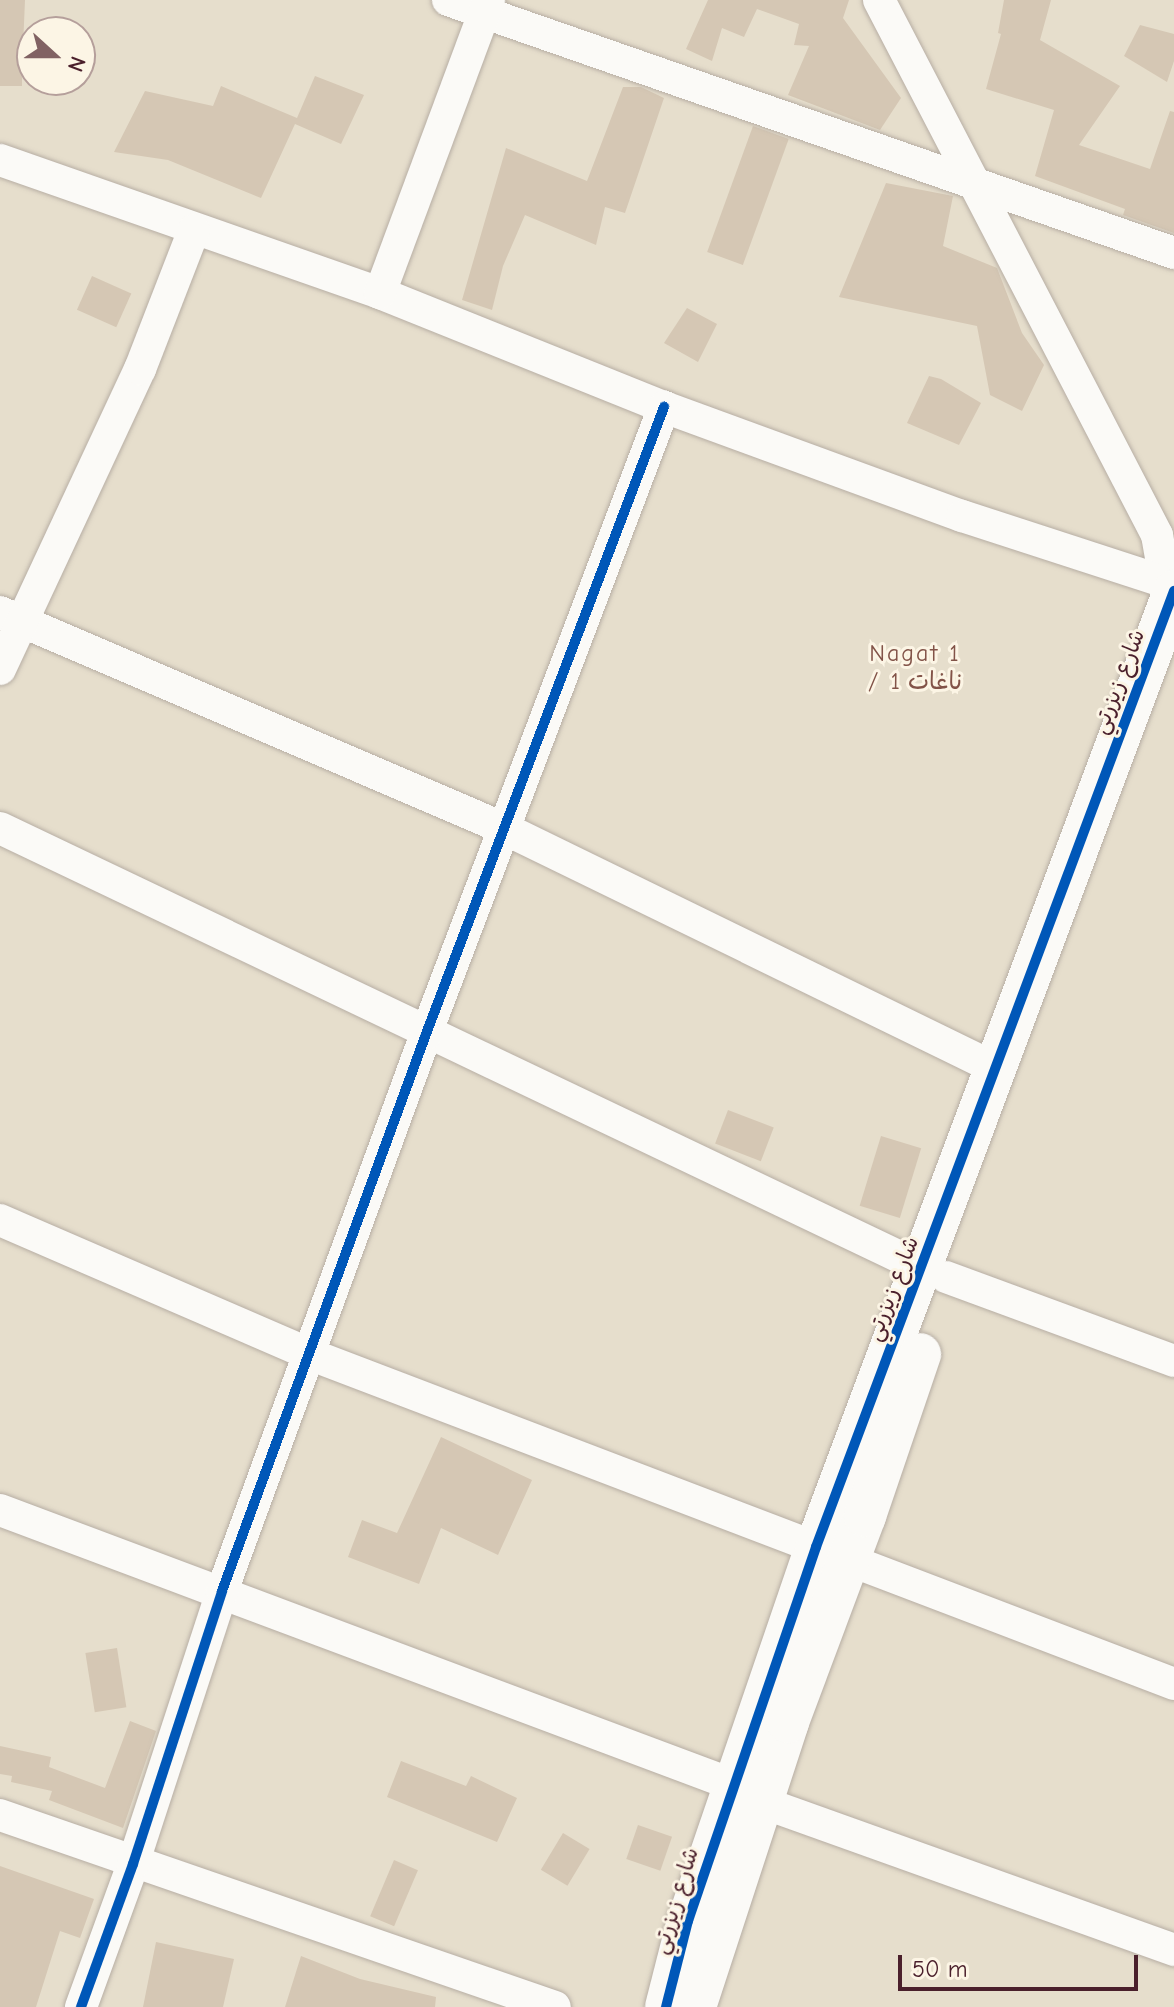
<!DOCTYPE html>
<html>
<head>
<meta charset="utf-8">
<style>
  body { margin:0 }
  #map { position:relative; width:1174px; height:2007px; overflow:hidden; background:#e6decc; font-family:"Comic Neue","Playpen Sans Arabic",sans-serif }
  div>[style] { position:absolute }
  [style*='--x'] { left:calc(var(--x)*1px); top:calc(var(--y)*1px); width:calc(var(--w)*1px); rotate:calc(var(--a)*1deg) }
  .building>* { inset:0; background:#d5c7b4; transform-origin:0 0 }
  .roads { filter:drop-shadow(0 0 2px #b7aea4) drop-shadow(0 0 2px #b7aea4) }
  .minor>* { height:32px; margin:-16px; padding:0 16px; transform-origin:16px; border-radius:16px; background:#fbfaf7 }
  .tertiary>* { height:42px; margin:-21px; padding:0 21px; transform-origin:21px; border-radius:21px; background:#fbfaf7 }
  .cycleway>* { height:10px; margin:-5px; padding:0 5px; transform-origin:5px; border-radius:5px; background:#0057b8 }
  span { translate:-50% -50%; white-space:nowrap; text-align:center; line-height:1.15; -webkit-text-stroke:6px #fcf5e5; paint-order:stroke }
  .street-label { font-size:22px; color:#4a1f2b }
  .neighbourhood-label { font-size:24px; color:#825348; letter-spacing:2px }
  .north { position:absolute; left:16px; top:16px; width:80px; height:80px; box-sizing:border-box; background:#fcf5e5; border:2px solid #b59f9b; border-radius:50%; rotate:111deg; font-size:22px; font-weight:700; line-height:32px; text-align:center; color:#4a1f2b }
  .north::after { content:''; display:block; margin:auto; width:28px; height:36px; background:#816263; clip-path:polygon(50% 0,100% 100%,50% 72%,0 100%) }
  .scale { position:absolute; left:898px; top:1955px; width:240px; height:36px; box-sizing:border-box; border:4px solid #4a1f2b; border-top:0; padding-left:10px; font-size:24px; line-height:28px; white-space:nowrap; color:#4a1f2b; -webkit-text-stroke:6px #fcf5e5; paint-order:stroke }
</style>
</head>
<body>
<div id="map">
  <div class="building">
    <i style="clip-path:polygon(0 0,25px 0,23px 47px,32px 49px,32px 75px,22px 73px,22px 86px,0 86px)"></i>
    <i style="clip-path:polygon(708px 0,849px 0,843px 18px,901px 98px,880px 130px,788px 95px,809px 46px,794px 45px,799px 24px,757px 9px,744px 37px,722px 28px,712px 61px,686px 49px)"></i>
    <i style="clip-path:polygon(1004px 0,1051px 0,1040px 40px,1120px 86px,1079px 145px,1150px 169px,1170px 111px,1174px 112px,1174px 233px,1123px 215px,1125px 209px,1035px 176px,1054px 110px,986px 89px,1001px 34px,998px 33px)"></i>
    <i style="clip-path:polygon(1140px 25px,1174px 34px,1174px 61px,1167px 82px,1124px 56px)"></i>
    <i style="clip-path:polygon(315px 76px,364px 95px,341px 144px,295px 124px,261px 198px,168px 160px,114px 152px,145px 91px,213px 106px,221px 86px,297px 118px)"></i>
    <i style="clip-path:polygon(623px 87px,641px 87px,664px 98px,625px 213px,605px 207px,596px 245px,525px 215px,503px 266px,492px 310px,462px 300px,506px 148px,587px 181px)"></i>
    <i style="left:753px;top:126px;width:38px;height:134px;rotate:20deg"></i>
    <i style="clip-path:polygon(886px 183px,953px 196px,943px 246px,997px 268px,1022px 333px,1044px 365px,1022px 411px,990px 395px,977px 326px,839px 297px)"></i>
    <i style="left:92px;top:276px;width:43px;height:37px;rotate:24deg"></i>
    <i style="clip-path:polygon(687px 308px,717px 324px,698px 362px,664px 343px)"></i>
    <i style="clip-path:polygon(929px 376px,941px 379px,981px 403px,959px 445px,907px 423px)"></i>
    <i style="left:728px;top:1110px;width:49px;height:36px;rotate:21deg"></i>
    <i style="left:881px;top:1136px;width:42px;height:73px;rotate:17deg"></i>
    <i style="clip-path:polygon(441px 1437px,532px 1480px,498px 1555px,441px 1528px,419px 1584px,348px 1557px,362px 1520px,397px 1533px)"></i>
    <i style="left:117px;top:1648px;width:60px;height:32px;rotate:81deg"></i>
    <i style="clip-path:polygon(130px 1721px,156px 1731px,123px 1828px,49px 1800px,52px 1791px,11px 1782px,12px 1776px,0 1774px,0 1746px,51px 1757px,49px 1767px,105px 1788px)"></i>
    <i style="clip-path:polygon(401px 1761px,466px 1786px,471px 1776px,517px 1798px,497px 1842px,387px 1797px)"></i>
    <i style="left:638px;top:1825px;width:36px;height:36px;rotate:19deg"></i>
    <i style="left:563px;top:1833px;width:31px;height:43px;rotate:31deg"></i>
    <i style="left:394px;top:1860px;width:26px;height:61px;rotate:23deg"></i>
    <i style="clip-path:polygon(0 1866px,94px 1899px,80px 1938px,60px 1931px,36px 2007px,0 2007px)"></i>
    <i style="clip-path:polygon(156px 1942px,234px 1959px,223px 2007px,143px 2007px)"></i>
    <i style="clip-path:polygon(301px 1956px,360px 1979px,436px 1997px,435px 2007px,285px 2007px)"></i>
  </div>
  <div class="roads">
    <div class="minor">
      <i style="--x:448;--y:0;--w:769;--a:19.21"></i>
      <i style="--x:879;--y:0;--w:603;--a:62.54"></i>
      <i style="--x:1157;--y:535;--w:29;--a:80"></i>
      <i style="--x:1162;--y:564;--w:18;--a:93"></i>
      <i style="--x:0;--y:160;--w:403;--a:19.3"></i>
      <i style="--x:380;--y:293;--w:306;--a:21.9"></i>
      <i style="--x:664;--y:407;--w:317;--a:20.1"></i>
      <i style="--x:962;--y:516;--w:223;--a:18"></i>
      <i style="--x:380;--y:293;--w:313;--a:-69.6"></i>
      <i style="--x:0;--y:612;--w:547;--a:23.24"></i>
      <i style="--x:503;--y:828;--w:547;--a:26"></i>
      <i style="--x:0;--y:669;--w:331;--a:-65"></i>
      <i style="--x:140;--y:369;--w:149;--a:-68.8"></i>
      <i style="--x:0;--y:828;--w:1023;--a:25.49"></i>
      <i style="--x:0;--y:1220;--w:337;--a:23.4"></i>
      <i style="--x:309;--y:1354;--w:926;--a:20.88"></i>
      <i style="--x:946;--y:1277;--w:243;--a:20.2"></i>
      <i style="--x:0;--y:1510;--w:784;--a:20.54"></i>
      <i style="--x:761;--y:1802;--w:439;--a:19.7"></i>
      <i style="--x:0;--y:1815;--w:587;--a:19.08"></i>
      <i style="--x:81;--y:2007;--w:152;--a:-70"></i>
      <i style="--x:133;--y:1864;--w:287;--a:-71.9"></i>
      <i style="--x:222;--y:1591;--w:593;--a:-69.88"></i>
      <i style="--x:426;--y:1034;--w:671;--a:-69.21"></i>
    </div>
    <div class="tertiary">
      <i style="--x:666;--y:2007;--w:89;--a:-75.7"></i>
      <i style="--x:688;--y:1921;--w:395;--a:-71.1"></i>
      <i style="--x:816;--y:1547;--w:1021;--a:-69.47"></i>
      <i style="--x:695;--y:2007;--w:300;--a:-71.9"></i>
      <i style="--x:788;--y:1722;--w:220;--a:-69.5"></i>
      <i style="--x:865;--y:1516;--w:171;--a:-71.2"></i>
    </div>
  </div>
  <div class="cycleway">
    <i style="--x:81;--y:2007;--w:152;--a:-70"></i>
    <i style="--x:133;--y:1864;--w:287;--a:-71.9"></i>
    <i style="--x:222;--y:1591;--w:593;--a:-69.88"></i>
    <i style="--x:426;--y:1034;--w:671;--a:-69.21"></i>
    <i style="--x:666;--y:2007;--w:89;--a:-75.7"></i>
    <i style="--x:688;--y:1921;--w:395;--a:-71.1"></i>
    <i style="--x:816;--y:1547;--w:1021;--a:-69.47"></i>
  </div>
  <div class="street-label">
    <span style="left:1119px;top:682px;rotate:-69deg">شارع زيزرتي</span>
    <span style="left:893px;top:1289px;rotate:-69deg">شارع زيزرتي</span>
    <span style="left:676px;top:1901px;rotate:-73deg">شارع زيزرتي</span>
  </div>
  <div class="neighbourhood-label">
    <span style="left:915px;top:668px">Nagat 1<br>/ ناغات 1</span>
  </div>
  <div class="north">N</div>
  <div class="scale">50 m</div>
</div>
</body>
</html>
